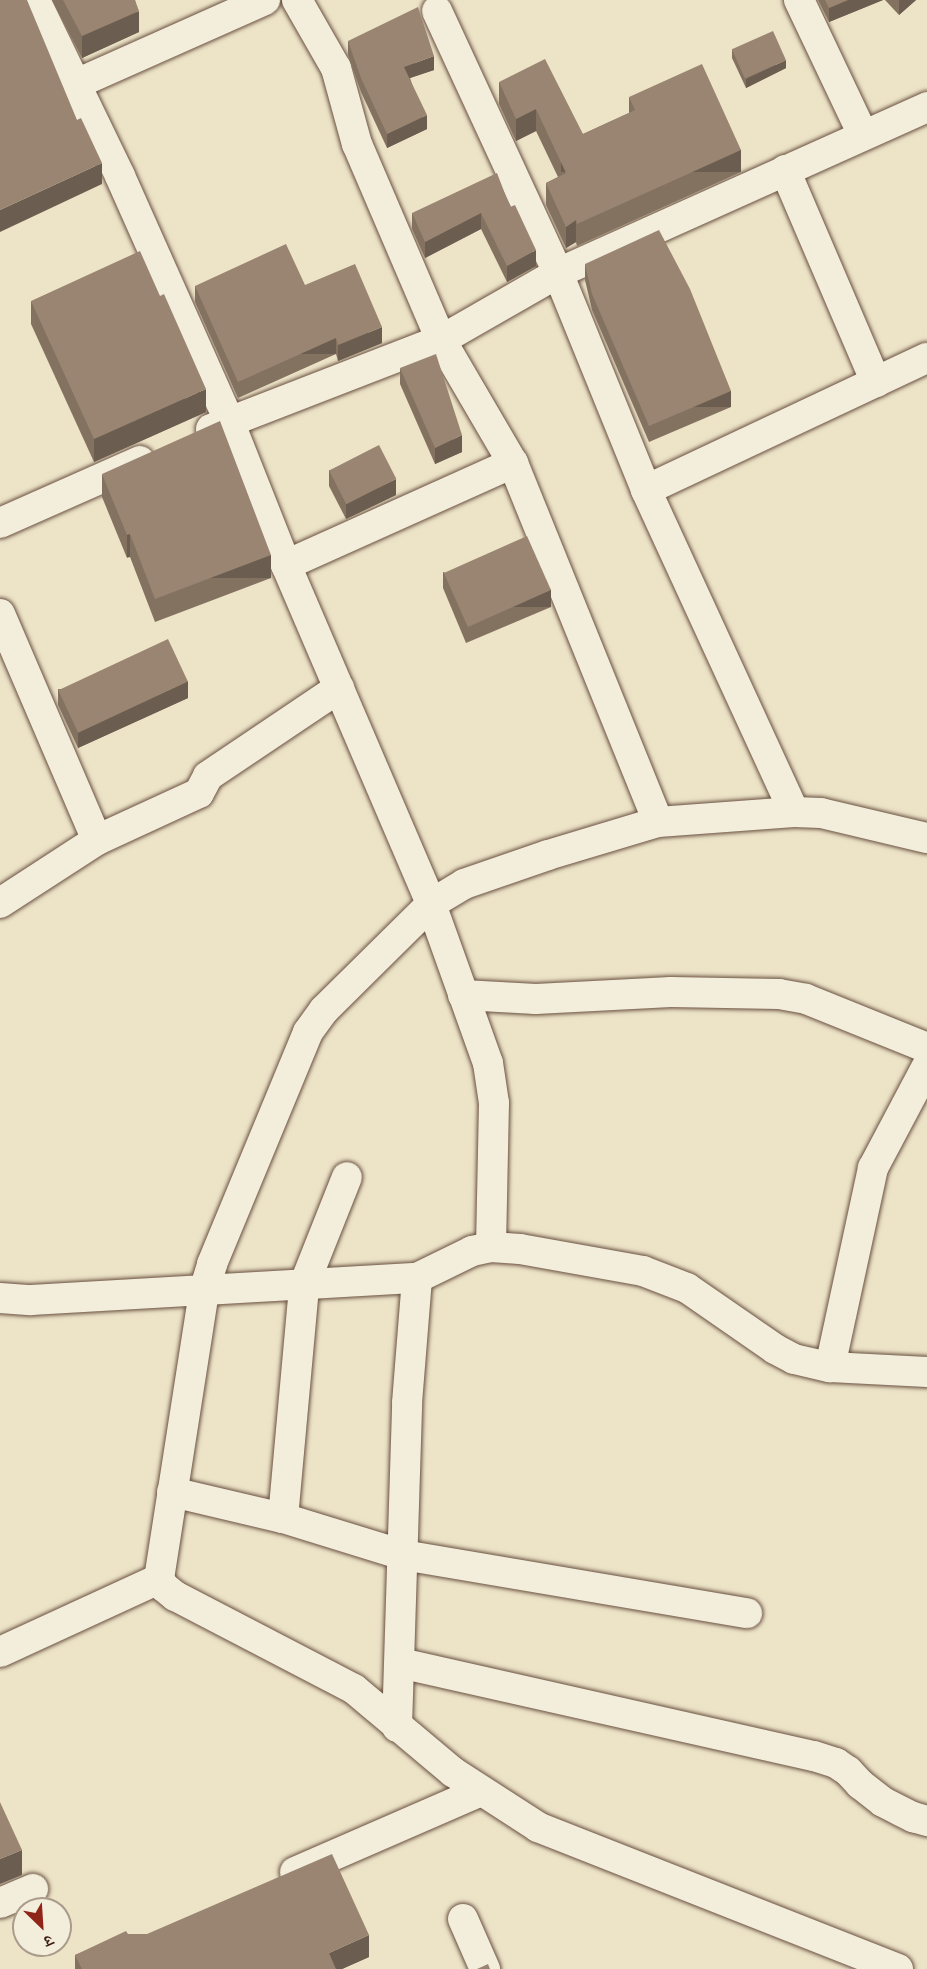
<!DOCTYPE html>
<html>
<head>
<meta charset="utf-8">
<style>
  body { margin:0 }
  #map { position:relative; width:927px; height:1969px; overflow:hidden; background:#ede4c8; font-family:"Libre Caslon Text","Noto Serif Devanagari",serif }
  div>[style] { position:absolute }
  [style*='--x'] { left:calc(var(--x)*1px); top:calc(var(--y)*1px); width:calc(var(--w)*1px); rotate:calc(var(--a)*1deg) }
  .roads { filter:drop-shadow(0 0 2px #695040) drop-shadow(0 0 2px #695040) }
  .street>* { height:30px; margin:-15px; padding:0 15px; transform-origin:15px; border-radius:15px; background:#f3eddb }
  .wall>* { inset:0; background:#847261 }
  .shaded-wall>* { inset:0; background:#6b5d4f; transform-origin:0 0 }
  .building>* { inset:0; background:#998571; transform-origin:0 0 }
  span { translate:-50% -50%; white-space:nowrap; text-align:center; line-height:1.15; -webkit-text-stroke:4.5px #f3eddb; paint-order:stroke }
  .north { position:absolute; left:12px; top:1897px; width:60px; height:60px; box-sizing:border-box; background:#f3eddb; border:2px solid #aa9b8b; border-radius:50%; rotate:155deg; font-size:16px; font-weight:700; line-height:24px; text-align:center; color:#3d1f12 }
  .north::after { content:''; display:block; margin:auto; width:21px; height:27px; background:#8f2418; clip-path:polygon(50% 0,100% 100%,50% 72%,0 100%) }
</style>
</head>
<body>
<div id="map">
  <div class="roads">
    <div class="street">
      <i style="--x:35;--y:0;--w:195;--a:64.2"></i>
      <i style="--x:120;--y:176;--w:268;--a:66"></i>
      <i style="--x:229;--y:421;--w:155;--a:68.4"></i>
      <i style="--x:286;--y:565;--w:369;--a:66.8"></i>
      <i style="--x:431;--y:904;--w:169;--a:70.3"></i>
      <i style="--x:488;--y:1063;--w:40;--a:81.5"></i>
      <i style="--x:494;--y:1103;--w:144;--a:91.2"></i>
      <i style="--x:297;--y:0;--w:78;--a:60.2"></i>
      <i style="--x:336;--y:68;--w:79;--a:74.6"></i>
      <i style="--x:357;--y:144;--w:213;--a:66.8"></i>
      <i style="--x:441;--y:340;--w:143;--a:59.7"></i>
      <i style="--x:513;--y:463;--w:387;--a:68"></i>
      <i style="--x:799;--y:0;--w:149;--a:64.6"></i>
      <i style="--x:437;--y:11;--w:289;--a:65.2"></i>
      <i style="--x:558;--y:273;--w:234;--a:67.9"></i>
      <i style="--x:646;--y:490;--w:354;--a:65.3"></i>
      <i style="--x:76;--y:84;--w:207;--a:-24"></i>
      <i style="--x:785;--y:170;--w:231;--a:66.8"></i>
      <i style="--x:211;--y:429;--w:247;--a:-21.2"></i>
      <i style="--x:441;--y:340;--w:135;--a:-29.8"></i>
      <i style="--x:558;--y:273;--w:405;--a:-24.2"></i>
      <i style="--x:646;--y:490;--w:310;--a:-25.2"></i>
      <i style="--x:0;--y:523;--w:153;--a:-23.9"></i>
      <i style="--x:286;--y:565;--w:249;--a:-24.2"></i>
      <i style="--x:0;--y:614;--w:246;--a:66.8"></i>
      <i style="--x:0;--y:903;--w:116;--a:-33"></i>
      <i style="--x:97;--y:840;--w:112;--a:-24.7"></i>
      <i style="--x:199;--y:793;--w:19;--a:-62"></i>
      <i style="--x:208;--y:776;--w:158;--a:-33.9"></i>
      <i style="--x:463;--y:995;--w:73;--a:3.1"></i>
      <i style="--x:536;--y:999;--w:135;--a:-3"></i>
      <i style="--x:671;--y:992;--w:108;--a:1.1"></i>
      <i style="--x:779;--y:994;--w:27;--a:10"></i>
      <i style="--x:806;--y:999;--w:131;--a:22"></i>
      <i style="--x:0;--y:1298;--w:31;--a:4"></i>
      <i style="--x:31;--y:1300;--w:387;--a:-3.3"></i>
      <i style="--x:417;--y:1278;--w:61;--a:-26.1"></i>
      <i style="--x:472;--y:1251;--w:19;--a:-12"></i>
      <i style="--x:491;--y:1247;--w:29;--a:4"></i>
      <i style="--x:520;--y:1249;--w:125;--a:10.1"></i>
      <i style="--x:643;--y:1271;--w:47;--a:21.1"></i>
      <i style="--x:687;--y:1288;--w:107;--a:34.7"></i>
      <i style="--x:775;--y:1349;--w:21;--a:28"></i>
      <i style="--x:794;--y:1359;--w:37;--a:13"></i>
      <i style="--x:830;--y:1367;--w:97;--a:3"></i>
      <i style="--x:830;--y:1367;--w:204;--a:-77.8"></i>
      <i style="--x:873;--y:1168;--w:115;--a:-62.1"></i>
      <i style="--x:172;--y:1492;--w:114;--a:13.2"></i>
      <i style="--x:283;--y:1518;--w:126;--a:17.1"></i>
      <i style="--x:403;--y:1555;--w:349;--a:9.6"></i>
      <i style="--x:283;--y:1518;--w:234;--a:-84.8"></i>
      <i style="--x:304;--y:1285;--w:116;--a:-68.3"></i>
      <i style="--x:0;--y:1652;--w:175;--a:-24.7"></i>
      <i style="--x:400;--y:1663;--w:424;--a:12.7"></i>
      <i style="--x:814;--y:1756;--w:23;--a:18"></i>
      <i style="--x:836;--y:1763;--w:14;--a:34"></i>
      <i style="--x:848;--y:1771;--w:18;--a:47"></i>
      <i style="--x:860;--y:1784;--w:29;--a:38"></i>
      <i style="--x:883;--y:1802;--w:34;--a:27"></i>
      <i style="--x:913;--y:1817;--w:15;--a:16"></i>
      <i style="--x:397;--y:1727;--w:324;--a:-88.2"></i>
      <i style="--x:407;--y:1403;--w:125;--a:-85.4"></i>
      <i style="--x:295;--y:1872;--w:203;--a:-23.5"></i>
      <i style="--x:0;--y:1903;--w:36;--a:-23"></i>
      <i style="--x:463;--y:1919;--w:55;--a:66.3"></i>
      <i style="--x:898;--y:1969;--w:387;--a:-158.5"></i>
      <i style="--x:538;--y:1827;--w:101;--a:-147.1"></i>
      <i style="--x:453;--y:1772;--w:129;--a:-140"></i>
      <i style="--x:354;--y:1689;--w:202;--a:-152.5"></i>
      <i style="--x:175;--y:1596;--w:14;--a:-141"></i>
      <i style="--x:164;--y:1587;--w:9;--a:-122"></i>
      <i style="--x:159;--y:1579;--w:291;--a:-81.1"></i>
      <i style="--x:204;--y:1291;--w:28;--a:-73"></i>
      <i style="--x:212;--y:1264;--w:251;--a:-67.5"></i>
      <i style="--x:308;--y:1032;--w:27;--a:-54"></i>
      <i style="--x:324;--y:1010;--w:151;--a:-44.7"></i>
      <i style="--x:431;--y:904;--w:39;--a:-31"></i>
      <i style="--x:464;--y:884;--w:89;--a:-19"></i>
      <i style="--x:548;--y:855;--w:115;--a:-16.7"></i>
      <i style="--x:658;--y:822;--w:136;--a:-4.2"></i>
      <i style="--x:794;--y:812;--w:27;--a:2"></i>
      <i style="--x:821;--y:813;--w:109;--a:13.3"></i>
    </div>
  </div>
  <div class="wall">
    <i style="clip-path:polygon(52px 0,135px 0,139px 32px,82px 58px)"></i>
    <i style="clip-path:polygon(818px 0,883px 0,829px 22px)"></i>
    <i style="clip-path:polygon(885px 0,916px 0,899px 15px)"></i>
    <i style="clip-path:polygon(348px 41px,434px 70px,410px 78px,427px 129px,387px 148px,361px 92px,348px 55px)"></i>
    <i style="clip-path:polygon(732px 50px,786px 68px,746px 88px,732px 58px)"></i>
    <i style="clip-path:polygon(499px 82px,583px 134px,629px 113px,629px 97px,741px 172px,577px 246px,576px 242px,566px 248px,546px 205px,546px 183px,558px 177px,536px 131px,516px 141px,499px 104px)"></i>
    <i style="clip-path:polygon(510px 207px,536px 266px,507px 282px,481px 229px,425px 258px,412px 229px,412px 213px)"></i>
    <i style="clip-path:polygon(585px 264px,731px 407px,649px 442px,592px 310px,585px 280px)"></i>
    <i style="clip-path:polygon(305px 285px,382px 343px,338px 361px,336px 354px,238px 398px,195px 302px,195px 286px)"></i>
    <i style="clip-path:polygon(31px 301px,206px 412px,94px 462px,31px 324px)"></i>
    <i style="clip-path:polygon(400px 368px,462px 452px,435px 464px,400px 384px)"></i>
    <i style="clip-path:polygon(329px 470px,396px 495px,346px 519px,329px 486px)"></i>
    <i style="clip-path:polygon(102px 474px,271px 578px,155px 622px,130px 557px,127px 558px,102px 497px)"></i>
    <i style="clip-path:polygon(443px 572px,551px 607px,466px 643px,443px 588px)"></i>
    <i style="clip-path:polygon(58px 689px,188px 698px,78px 748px,58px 705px)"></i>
    <i style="clip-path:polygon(128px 1934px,369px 1957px,342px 1969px,75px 1969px,75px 1955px)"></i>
  </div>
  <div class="shaded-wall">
    <i style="clip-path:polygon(848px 0,883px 0,829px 22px,829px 8px)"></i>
    <i style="clip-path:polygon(900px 0,916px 0,899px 15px,899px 1px)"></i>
    <i style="clip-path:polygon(139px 11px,139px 32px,82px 58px,82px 36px)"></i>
    <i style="clip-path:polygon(434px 56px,434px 70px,404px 80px,404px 67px)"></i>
    <i style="clip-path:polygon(786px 60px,786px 68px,746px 88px,746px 79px)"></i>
    <i style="clip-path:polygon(536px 109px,536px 131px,516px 141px,516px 119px)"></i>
    <i style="clip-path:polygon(427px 115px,427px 129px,387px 148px,387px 134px)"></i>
    <i style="left:741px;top:150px;width:22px;height:180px;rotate:90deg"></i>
    <i style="clip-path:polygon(102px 163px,102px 184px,0 232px,0 210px)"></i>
    <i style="clip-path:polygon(481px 213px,481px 229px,425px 258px,425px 242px)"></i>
    <i style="clip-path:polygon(576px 220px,576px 242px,566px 248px,566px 227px)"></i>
    <i style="clip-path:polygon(536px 250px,536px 266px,507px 282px,507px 266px)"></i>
    <i style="clip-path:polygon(382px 327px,382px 343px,338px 361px,338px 345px)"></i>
    <i style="left:336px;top:338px;width:16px;height:107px;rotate:90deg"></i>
    <i style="clip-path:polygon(206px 389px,206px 412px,94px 462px,94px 439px)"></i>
    <i style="left:731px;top:391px;width:16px;height:89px;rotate:90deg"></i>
    <i style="clip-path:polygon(462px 435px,462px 452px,435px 464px,435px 448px)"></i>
    <i style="clip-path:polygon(396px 479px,396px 495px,346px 519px,346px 503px)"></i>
    <i style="left:130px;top:534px;width:23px;height:3px;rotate:90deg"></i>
    <i style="left:271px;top:555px;width:23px;height:124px;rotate:90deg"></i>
    <i style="left:551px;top:590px;width:17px;height:92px;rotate:90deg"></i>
    <i style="clip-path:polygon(188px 681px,188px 698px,78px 748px,78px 732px)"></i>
    <i style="clip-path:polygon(22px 1850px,22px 1875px,0 1884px,0 1859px)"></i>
    <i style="clip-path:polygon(369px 1935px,369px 1957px,342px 1969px,329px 1969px,329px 1953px)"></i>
  </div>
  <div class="building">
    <i style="clip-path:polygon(0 0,27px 0,77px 120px,81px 118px,102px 163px,0 210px)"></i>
    <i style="clip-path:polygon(63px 0,135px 0,139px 11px,82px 36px)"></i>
    <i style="clip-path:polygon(825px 0,848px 0,829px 8px)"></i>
    <i style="clip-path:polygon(418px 7px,434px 56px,404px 67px,427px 115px,387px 134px,361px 78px,348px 41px)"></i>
    <i style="left:773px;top:31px;width:32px;height:45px;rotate:66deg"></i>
    <i style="clip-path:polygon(545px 59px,583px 134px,635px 110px,629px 97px,702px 64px,741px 150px,577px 224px,576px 220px,566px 227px,546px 183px,566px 173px,536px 109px,516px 119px,499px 82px)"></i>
    <i style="clip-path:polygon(497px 173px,510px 207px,515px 205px,536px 250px,507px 266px,481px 213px,425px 242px,412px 213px)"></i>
    <i style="clip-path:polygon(659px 230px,690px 289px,731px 391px,649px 426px,592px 294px,585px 264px)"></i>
    <i style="clip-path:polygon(286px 244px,305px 285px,355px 264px,382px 327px,338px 345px,336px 338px,238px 382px,195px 286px)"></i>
    <i style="clip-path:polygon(140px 251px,160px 296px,164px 294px,206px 389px,94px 439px,31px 301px)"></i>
    <i style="clip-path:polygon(436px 354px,462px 435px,435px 448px,400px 368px)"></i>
    <i style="clip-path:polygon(220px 421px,271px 555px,155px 599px,130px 534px,127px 535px,102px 474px)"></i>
    <i style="left:379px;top:445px;width:38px;height:56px;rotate:63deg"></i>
    <i style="left:527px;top:536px;width:59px;height:91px;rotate:66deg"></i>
    <i style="left:168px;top:639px;width:47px;height:121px;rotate:65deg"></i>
    <i style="clip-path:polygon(0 1802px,22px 1850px,0 1859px)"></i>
    <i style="clip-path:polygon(332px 1854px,369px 1935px,329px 1953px,336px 1969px,82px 1969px,75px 1955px,126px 1931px,128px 1934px,147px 1934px)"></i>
    <i style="clip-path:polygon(488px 1964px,490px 1969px,477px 1969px)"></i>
  </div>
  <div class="north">उ</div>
</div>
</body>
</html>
